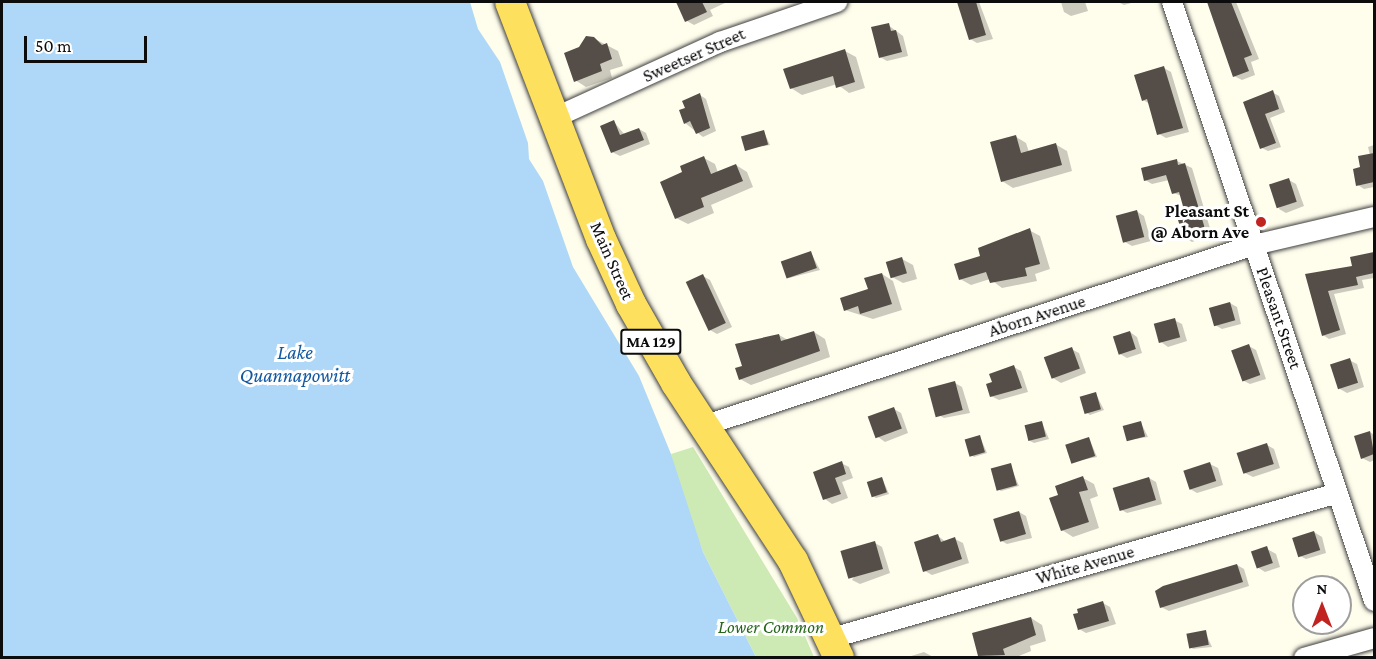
<!DOCTYPE html>
<html>
<head>
<meta charset="utf-8">
<style>
  body { margin:0 }
  #map { position:relative; width:1376px; height:659px; overflow:hidden; background:#fffdec; font-family:"Crimson Pro",serif }
  div>[style] { position:absolute }
  [style*='--x'] { left:calc(var(--x)*1px); top:calc(var(--y)*1px); width:calc(var(--w)*1px); rotate:calc(var(--a)*1deg) }
  .green>* { inset:0; background:#cdeab4 }
  .water>* { inset:0; background:#afd8f8 }
  .shadow>* { inset:0; background:#0003 }
  .building>* { inset:0; background:#554e48; transform-origin:0 0 }
  .roads { filter:drop-shadow(0 0 2px #3f3f3f) drop-shadow(0 0 2px #3f3f3f) }
  .street>* { height:20px; margin:-10px; padding:0 10px; transform-origin:10px; border-radius:10px; background:#fff }
  .primary>* { height:30px; margin:-15px; padding:0 15px; transform-origin:15px; border-radius:15px; background:#fde15e }
  .dots>* { width:16px; height:16px; translate:-50% -50%; box-sizing:border-box; border:3px solid #fff; border-radius:50% }
  span { translate:-50% -50%; white-space:nowrap; text-align:center; line-height:1.15; -webkit-text-stroke:6px #fff; paint-order:stroke }
  .shield-label span { padding:2px 4px; background:#fff; border:2px solid; border-radius:4px; -webkit-text-stroke-width:0 }
  .shield-label { font-size:16px; color:#0c0c0c; font-weight:700 }
  .street-label { font-size:18px; color:#0c0c0c }
  .poi-label { font-size:18px; color:#0c0c0c; font-weight:700 }
  .right { translate:-100% -50%; text-align:right }
  .park-label { font-size:18px; color:#25661b; font-style:italic }
  .water-label { font-size:20px; color:#1259a2; font-style:italic }
  .frame { position:absolute; inset:0; border:3px solid #0c0c0c; pointer-events:none }
  .north { position:absolute; left:1292px; top:575px; width:60px; height:60px; box-sizing:border-box; background:#fff; border:2px solid #9e9e9e; border-radius:50%; rotate:0deg; font-size:16px; font-weight:700; line-height:24px; text-align:center; color:#0c0c0c }
  .north::after { content:''; display:block; margin:auto; width:21px; height:27px; background:#c12420; clip-path:polygon(50% 0,100% 100%,50% 72%,0 100%) }
  .scale { position:absolute; left:24px; top:36px; width:123px; height:27px; box-sizing:border-box; border:3px solid #0c0c0c; border-top:0; padding-left:8px; font-size:18px; line-height:21px; white-space:nowrap; color:#0c0c0c; -webkit-text-stroke:4px #fff; paint-order:stroke }
</style>
</head>
<body>
<div id="map">
  <div class="green">
    <i style="clip-path:polygon(693px 447px,797px 618px,814px 657px,756px 657px,703px 552px,677px 481px,671px 454px)"></i>
  </div>
  <div class="water">
    <i style="clip-path:polygon(2px 2px,470px 2px,478px 29px,500px 62px,528px 143px,529px 159px,543px 181px,573px 267px,639px 376px,671px 454px,703px 552px,756px 657px,2px 657px)"></i>
  </div>
  <div class="shadow">
    <i style="clip-path:polygon(683px 2px,724px 2px,725px 3px,710px 10px,713px 16px,694px 25px,687px 21px,679px 4px)"></i>
    <i style="clip-path:polygon(979px 2px,993px 39px,977px 43px,970px 39px,960px 4px)"></i>
    <i style="clip-path:polygon(1061px 2px,1085px 2px,1088px 11px,1071px 16px,1064px 12px)"></i>
    <i style="clip-path:polygon(1118px 2px,1135px 2px,1124px 5px)"></i>
    <i style="clip-path:polygon(1208px 2px,1236px 2px,1259px 59px,1251px 62px,1255px 75px,1242px 80px,1234px 76px)"></i>
    <i style="clip-path:polygon(888px 25px,903px 36px,908px 56px,887px 61px,880px 57px)"></i>
    <i style="clip-path:polygon(593px 38px,618px 51px,623px 66px,610px 70px,612px 78px,586px 87px,575px 80px,580px 49px)"></i>
    <i style="clip-path:polygon(845px 51px,856px 57px,865px 88px,849px 93px,837px 84px,802px 95px,791px 88px)"></i>
    <i style="clip-path:polygon(1164px 68px,1171px 72px,1189px 132px,1166px 138px,1159px 134px,1150px 104px,1143px 100px)"></i>
    <i style="clip-path:polygon(1272px 92px,1279px 96px,1285px 112px,1270px 118px,1281px 147px,1268px 151px,1262px 148px,1244px 103px)"></i>
    <i style="clip-path:polygon(700px 95px,706px 99px,716px 131px,703px 137px,685px 123px,687px 108px)"></i>
    <i style="clip-path:polygon(614px 122px,625px 135px,639px 129px,646px 133px,650px 144px,620px 156px,612px 152px)"></i>
    <i style="clip-path:polygon(764px 132px,770px 145px,747px 149px)"></i>
    <i style="clip-path:polygon(1015px 136px,1026px 143px,1029px 152px,1055px 144px,1067px 151px,1072px 171px,1013px 188px,1002px 181px)"></i>
    <i style="clip-path:polygon(1374px 145px,1374px 187px,1364px 189px,1358px 185px,1370px 155px,1368px 147px)"></i>
    <i style="clip-path:polygon(704px 158px,715px 164px,718px 173px,736px 165px,747px 172px,753px 187px,711px 205px,714px 213px,688px 224px,676px 218px,684px 173px)"></i>
    <i style="clip-path:polygon(1177px 161px,1192px 168px,1212px 235px,1192px 242px,1186px 238px,1188px 218px,1182px 196px,1173px 193px,1169px 180px,1152px 184px,1145px 180px)"></i>
    <i style="clip-path:polygon(1289px 180px,1296px 184px,1304px 206px,1286px 213px,1279px 209px)"></i>
    <i style="clip-path:polygon(1136px 211px,1144px 216px,1151px 241px,1132px 246px,1125px 242px)"></i>
    <i style="clip-path:polygon(1029px 230px,1040px 236px,1050px 269px,1035px 274px,1037px 281px,1002px 288px,990px 279px,971px 285px,960px 279px,982px 257px)"></i>
    <i style="clip-path:polygon(811px 253px,820px 270px,789px 278px)"></i>
    <i style="clip-path:polygon(1374px 254px,1374px 278px,1362px 280px,1364px 288px,1334px 294px,1346px 334px,1329px 339px,1323px 335px,1307px 275px,1354px 267px,1352px 258px)"></i>
    <i style="clip-path:polygon(902px 259px,913px 265px,917px 279px,903px 283px,892px 277px)"></i>
    <i style="clip-path:polygon(882px 274px,893px 281px,902px 310px,873px 319px,845px 310px,870px 290px)"></i>
    <i style="clip-path:polygon(703px 276px,710px 280px,732px 327px,717px 334px,710px 330px)"></i>
    <i style="clip-path:polygon(1230px 303px,1237px 307px,1241px 324px,1222px 329px,1215px 325px)"></i>
    <i style="clip-path:polygon(1174px 320px,1182px 324px,1187px 341px,1168px 347px,1161px 342px)"></i>
    <i style="clip-path:polygon(814px 332px,825px 339px,830px 357px,751px 385px,740px 379px,744px 367px,779px 335px,788px 340px)"></i>
    <i style="clip-path:polygon(1130px 332px,1137px 337px,1142px 353px,1127px 358px,1120px 354px)"></i>
    <i style="clip-path:polygon(1249px 346px,1256px 350px,1266px 379px,1250px 384px,1242px 380px)"></i>
    <i style="clip-path:polygon(1071px 349px,1079px 353px,1086px 373px,1061px 383px,1053px 378px)"></i>
    <i style="clip-path:polygon(1349px 360px,1357px 364px,1364px 387px,1347px 393px,1340px 389px)"></i>
    <i style="clip-path:polygon(1014px 367px,1021px 371px,1028px 392px,999px 400px,991px 396px,994px 382px)"></i>
    <i style="clip-path:polygon(955px 383px,962px 387px,970px 413px,944px 418px,937px 414px)"></i>
    <i style="clip-path:polygon(1096px 394px,1104px 410px,1090px 415px,1087px 413px)"></i>
    <i style="clip-path:polygon(894px 409px,901px 413px,908px 433px,885px 442px,878px 437px,870px 417px)"></i>
    <i style="clip-path:polygon(1042px 423px,1049px 439px,1034px 443px,1030px 441px)"></i>
    <i style="clip-path:polygon(1141px 423px,1148px 437px,1128px 440px)"></i>
    <i style="clip-path:polygon(1370px 432px,1374px 435px,1374px 460px,1370px 462px,1362px 458px)"></i>
    <i style="clip-path:polygon(980px 437px,987px 453px,974px 457px,971px 455px)"></i>
    <i style="clip-path:polygon(1089px 438px,1097px 457px,1071px 462px)"></i>
    <i style="clip-path:polygon(1267px 445px,1274px 449px,1280px 468px,1253px 477px,1245px 473px)"></i>
    <i style="clip-path:polygon(841px 463px,849px 467px,853px 478px,842px 482px,848px 498px,832px 504px,825px 499px)"></i>
    <i style="clip-path:polygon(1210px 464px,1218px 468px,1223px 485px,1197px 493px,1190px 489px)"></i>
    <i style="clip-path:polygon(1010px 465px,1019px 486px,1001px 491px,998px 489px)"></i>
    <i style="clip-path:polygon(882px 478px,889px 494px,876px 498px,873px 496px)"></i>
    <i style="clip-path:polygon(1083px 478px,1094px 484px,1098px 496px,1090px 499px,1099px 528px,1073px 537px,1062px 530px,1060px 496px)"></i>
    <i style="clip-path:polygon(1149px 478px,1156px 482px,1162px 504px,1127px 513px,1120px 509px)"></i>
    <i style="clip-path:polygon(1019px 512px,1026px 516px,1032px 538px,1007px 544px,1000px 540px)"></i>
    <i style="clip-path:polygon(1314px 532px,1322px 537px,1326px 553px,1306px 559px,1298px 555px)"></i>
    <i style="clip-path:polygon(938px 536px,946px 542px,955px 539px,963px 543px,969px 563px,932px 575px,925px 571px)"></i>
    <i style="clip-path:polygon(875px 543px,882px 547px,890px 573px,860px 584px,852px 580px)"></i>
    <i style="clip-path:polygon(1269px 550px,1276px 554px,1280px 567px,1265px 572px,1257px 567px,1253px 552px)"></i>
    <i style="clip-path:polygon(1237px 565px,1244px 569px,1249px 586px,1169px 611px,1161px 607px)"></i>
    <i style="clip-path:polygon(1332px 576px,1338px 579px,1342px 590px,1340px 587px,1307px 587px)"></i>
    <i style="clip-path:polygon(1103px 603px,1110px 607px,1116px 624px,1086px 633px,1079px 629px)"></i>
    <i style="clip-path:polygon(1031px 618px,1042px 625px,1046px 641px,1030px 646px,1031px 651px,1014px 658px,979px 655px)"></i>
    <i style="clip-path:polygon(1205px 632px,1212px 647px,1192px 649px)"></i>
    <i style="clip-path:polygon(924px 652px,935px 658px,909px 658px,908px 657px)"></i>
  </div>
  <div class="building">
    <i style="clip-path:polygon(676px 2px,702px 2px,707px 12px,685px 22px)"></i>
    <i style="clip-path:polygon(957px 2px,976px 2px,986px 35px,969px 40px)"></i>
    <i style="clip-path:polygon(1207px 2px,1231px 2px,1252px 55px,1244px 58px,1249px 71px,1233px 77px)"></i>
    <i style="clip-path:polygon(889px 23px,891px 31px,896px 30px,902px 52px,879px 58px,871px 27px)"></i>
    <i style="clip-path:polygon(586px 36px,594px 37px,602px 45px,607px 43px,612px 59px,600px 64px,602px 71px,574px 82px,564px 53px,579px 47px)"></i>
    <i style="clip-path:polygon(845px 49px,855px 82px,836px 88px,833px 76px,790px 89px,783px 69px)"></i>
    <i style="clip-path:polygon(1164px 66px,1183px 128px,1157px 135px,1147px 99px,1142px 101px,1134px 75px)"></i>
    <i style="clip-path:polygon(1273px 90px,1279px 109px,1265px 114px,1276px 143px,1260px 149px,1243px 102px)"></i>
    <i style="clip-path:polygon(700px 93px,710px 128px,696px 134px,690px 121px,684px 124px,679px 110px,685px 108px,682px 101px)"></i>
    <i style="clip-path:polygon(614px 120px,620px 135px,639px 128px,644px 140px,611px 153px,600px 126px)"></i>
    <i style="left:764px;top:130px;width:15px;height:24px;rotate:74deg"></i>
    <i style="clip-path:polygon(1016px 135px,1021px 153px,1056px 143px,1062px 165px,1001px 182px,990px 142px)"></i>
    <i style="clip-path:polygon(1374px 153px,1374px 182px,1356px 186px,1353px 169px,1360px 167px,1358px 156px)"></i>
    <i style="clip-path:polygon(704px 156px,711px 174px,736px 164px,743px 181px,701px 198px,704px 207px,675px 219px,660px 182px,682px 172px,680px 166px)"></i>
    <i style="clip-path:polygon(1177px 159px,1178px 165px,1185px 163px,1206px 232px,1184px 239px,1178px 220px,1186px 217px,1179px 192px,1172px 194px,1166px 175px,1144px 181px,1141px 168px)"></i>
    <i style="left:1289px;top:178px;width:25px;height:21px;rotate:72deg"></i>
    <i style="left:1137px;top:210px;width:28px;height:22px;rotate:75deg"></i>
    <i style="clip-path:polygon(1030px 228px,1040px 264px,1025px 268px,1027px 276px,990px 283px,986px 272px,959px 280px,954px 264px,980px 256px,978px 248px)"></i>
    <i style="left:811px;top:251px;width:18px;height:32px;rotate:71deg"></i>
    <i style="clip-path:polygon(1374px 252px,1374px 273px,1356px 277px,1358px 285px,1328px 291px,1340px 330px,1322px 336px,1305px 274px,1352px 266px,1350px 257px)"></i>
    <i style="left:902px;top:257px;width:17px;height:17px;rotate:73deg"></i>
    <i style="clip-path:polygon(882px 273px,892px 304px,860px 314px,858px 306px,844px 311px,840px 298px,868px 289px,864px 278px)"></i>
    <i style="left:703px;top:274px;width:54px;height:19px;rotate:65deg"></i>
    <i style="left:1230px;top:302px;width:19px;height:22px;rotate:74deg"></i>
    <i style="left:1175px;top:318px;width:20px;height:22px;rotate:75deg"></i>
    <i style="clip-path:polygon(814px 331px,820px 351px,739px 380px,735px 368px,742px 366px,735px 344px,779px 334px,781px 341px)"></i>
    <i style="left:1130px;top:331px;width:19px;height:18px;rotate:72deg"></i>
    <i style="left:1249px;top:344px;width:33px;height:19px;rotate:70deg"></i>
    <i style="left:1072px;top:347px;width:23px;height:30px;rotate:70deg"></i>
    <i style="left:1350px;top:358px;width:26px;height:21px;rotate:72deg"></i>
    <i style="clip-path:polygon(1014px 365px,1022px 388px,990px 397px,986px 384px,992px 382px,989px 374px)"></i>
    <i style="left:955px;top:381px;width:30px;height:28px;rotate:75deg"></i>
    <i style="left:1096px;top:392px;width:18px;height:17px;rotate:74deg"></i>
    <i style="left:894px;top:407px;width:23px;height:28px;rotate:70deg"></i>
    <i style="left:1042px;top:421px;width:16px;height:18px;rotate:76deg"></i>
    <i style="left:1141px;top:421px;width:16px;height:19px;rotate:75deg"></i>
    <i style="clip-path:polygon(1370px 431px,1374px 454px,1361px 459px,1354px 436px)"></i>
    <i style="left:980px;top:435px;width:18px;height:16px;rotate:74deg"></i>
    <i style="left:1089px;top:437px;width:20px;height:25px;rotate:72deg"></i>
    <i style="left:1267px;top:443px;width:22px;height:32px;rotate:72deg"></i>
    <i style="clip-path:polygon(842px 461px,846px 474px,835px 478px,841px 494px,823px 500px,813px 472px)"></i>
    <i style="left:1210px;top:462px;width:20px;height:28px;rotate:72deg"></i>
    <i style="left:1011px;top:463px;width:23px;height:21px;rotate:75deg"></i>
    <i style="clip-path:polygon(1083px 476px,1088px 490px,1079px 492px,1089px 522px,1061px 531px,1049px 498px,1058px 495px,1055px 486px)"></i>
    <i style="left:882px;top:477px;width:16px;height:16px;rotate:72deg"></i>
    <i style="left:1149px;top:477px;width:24px;height:38px;rotate:73deg"></i>
    <i style="left:1019px;top:511px;width:24px;height:27px;rotate:73deg"></i>
    <i style="left:1314px;top:531px;width:20px;height:23px;rotate:72deg"></i>
    <i style="clip-path:polygon(938px 534px,941px 542px,955px 537px,962px 559px,923px 572px,914px 542px)"></i>
    <i style="left:875px;top:541px;width:29px;height:36px;rotate:74deg"></i>
    <i style="left:1267px;top:546px;width:18px;height:17px;rotate:71deg"></i>
    <i style="clip-path:polygon(1237px 564px,1243px 582px,1160px 608px,1155px 591px,1163px 586px)"></i>
    <i style="clip-path:polygon(1103px 601px,1109px 621px,1078px 630px,1073px 614px,1078px 613px,1077px 609px)"></i>
    <i style="clip-path:polygon(1031px 617px,1036px 635px,1003px 649px,1005px 655px,978px 656px,972px 633px)"></i>
    <i style="left:1206px;top:630px;width:15px;height:20px;rotate:79deg"></i>
  </div>
  <div class="roads">
    <div class="street">
      <i style="--x:1172;--y:2;--w:632;--a:71.36"></i>
      <i style="--x:554;--y:118;--w:183;--a:-24.6"></i>
      <i style="--x:720;--y:42;--w:124;--a:-18.9"></i>
      <i style="--x:703;--y:426;--w:580;--a:-18.19"></i>
      <i style="--x:1254;--y:245;--w:123;--a:-13.1"></i>
      <i style="--x:832;--y:638;--w:526;--a:-15.99"></i>
      <i style="--x:1304;--y:658;--w:73;--a:-15.9"></i>
    </div>
    <div class="primary">
      <i style="--x:510;--y:2;--w:254;--a:69"></i>
      <i style="--x:601;--y:239;--w:72;--a:65.2"></i>
      <i style="--x:631;--y:304;--w:91;--a:60.3"></i>
      <i style="--x:676;--y:383;--w:213;--a:56.7"></i>
      <i style="--x:793;--y:561;--w:107;--a:64.6"></i>
    </div>
  </div>
  <div class="dots">
    <i style="left:1261px;top:222px;background:#c12420"></i>
  </div>
  <div class="shield-label">
    <span style="left:651px;top:342px">MA 129</span>
  </div>
  <div class="street-label">
    <span style="left:694px;top:55px;rotate:-24deg">Sweetser Street</span>
    <span style="left:612px;top:261px;rotate:66deg">Main Street</span>
    <span style="left:1037px;top:316px;rotate:-18deg">Aborn Avenue</span>
    <span style="left:1279px;top:318px;rotate:71deg">Pleasant Street</span>
    <span style="left:1085px;top:565px;rotate:-16deg">White Avenue</span>
  </div>
  <div class="poi-label">
    <span class="right" style="left:1249px;top:222px">Pleasant St<br>@ Aborn Ave</span>
  </div>
  <div class="park-label">
    <span style="left:771px;top:627px">Lower Common</span>
  </div>
  <div class="water-label">
    <span style="left:295px;top:364px">Lake<br>Quannapowitt</span>
  </div>
  <div class="frame"></div>
  <div class="north">N</div>
  <div class="scale">50 m</div>
</div>
</body>
</html>
